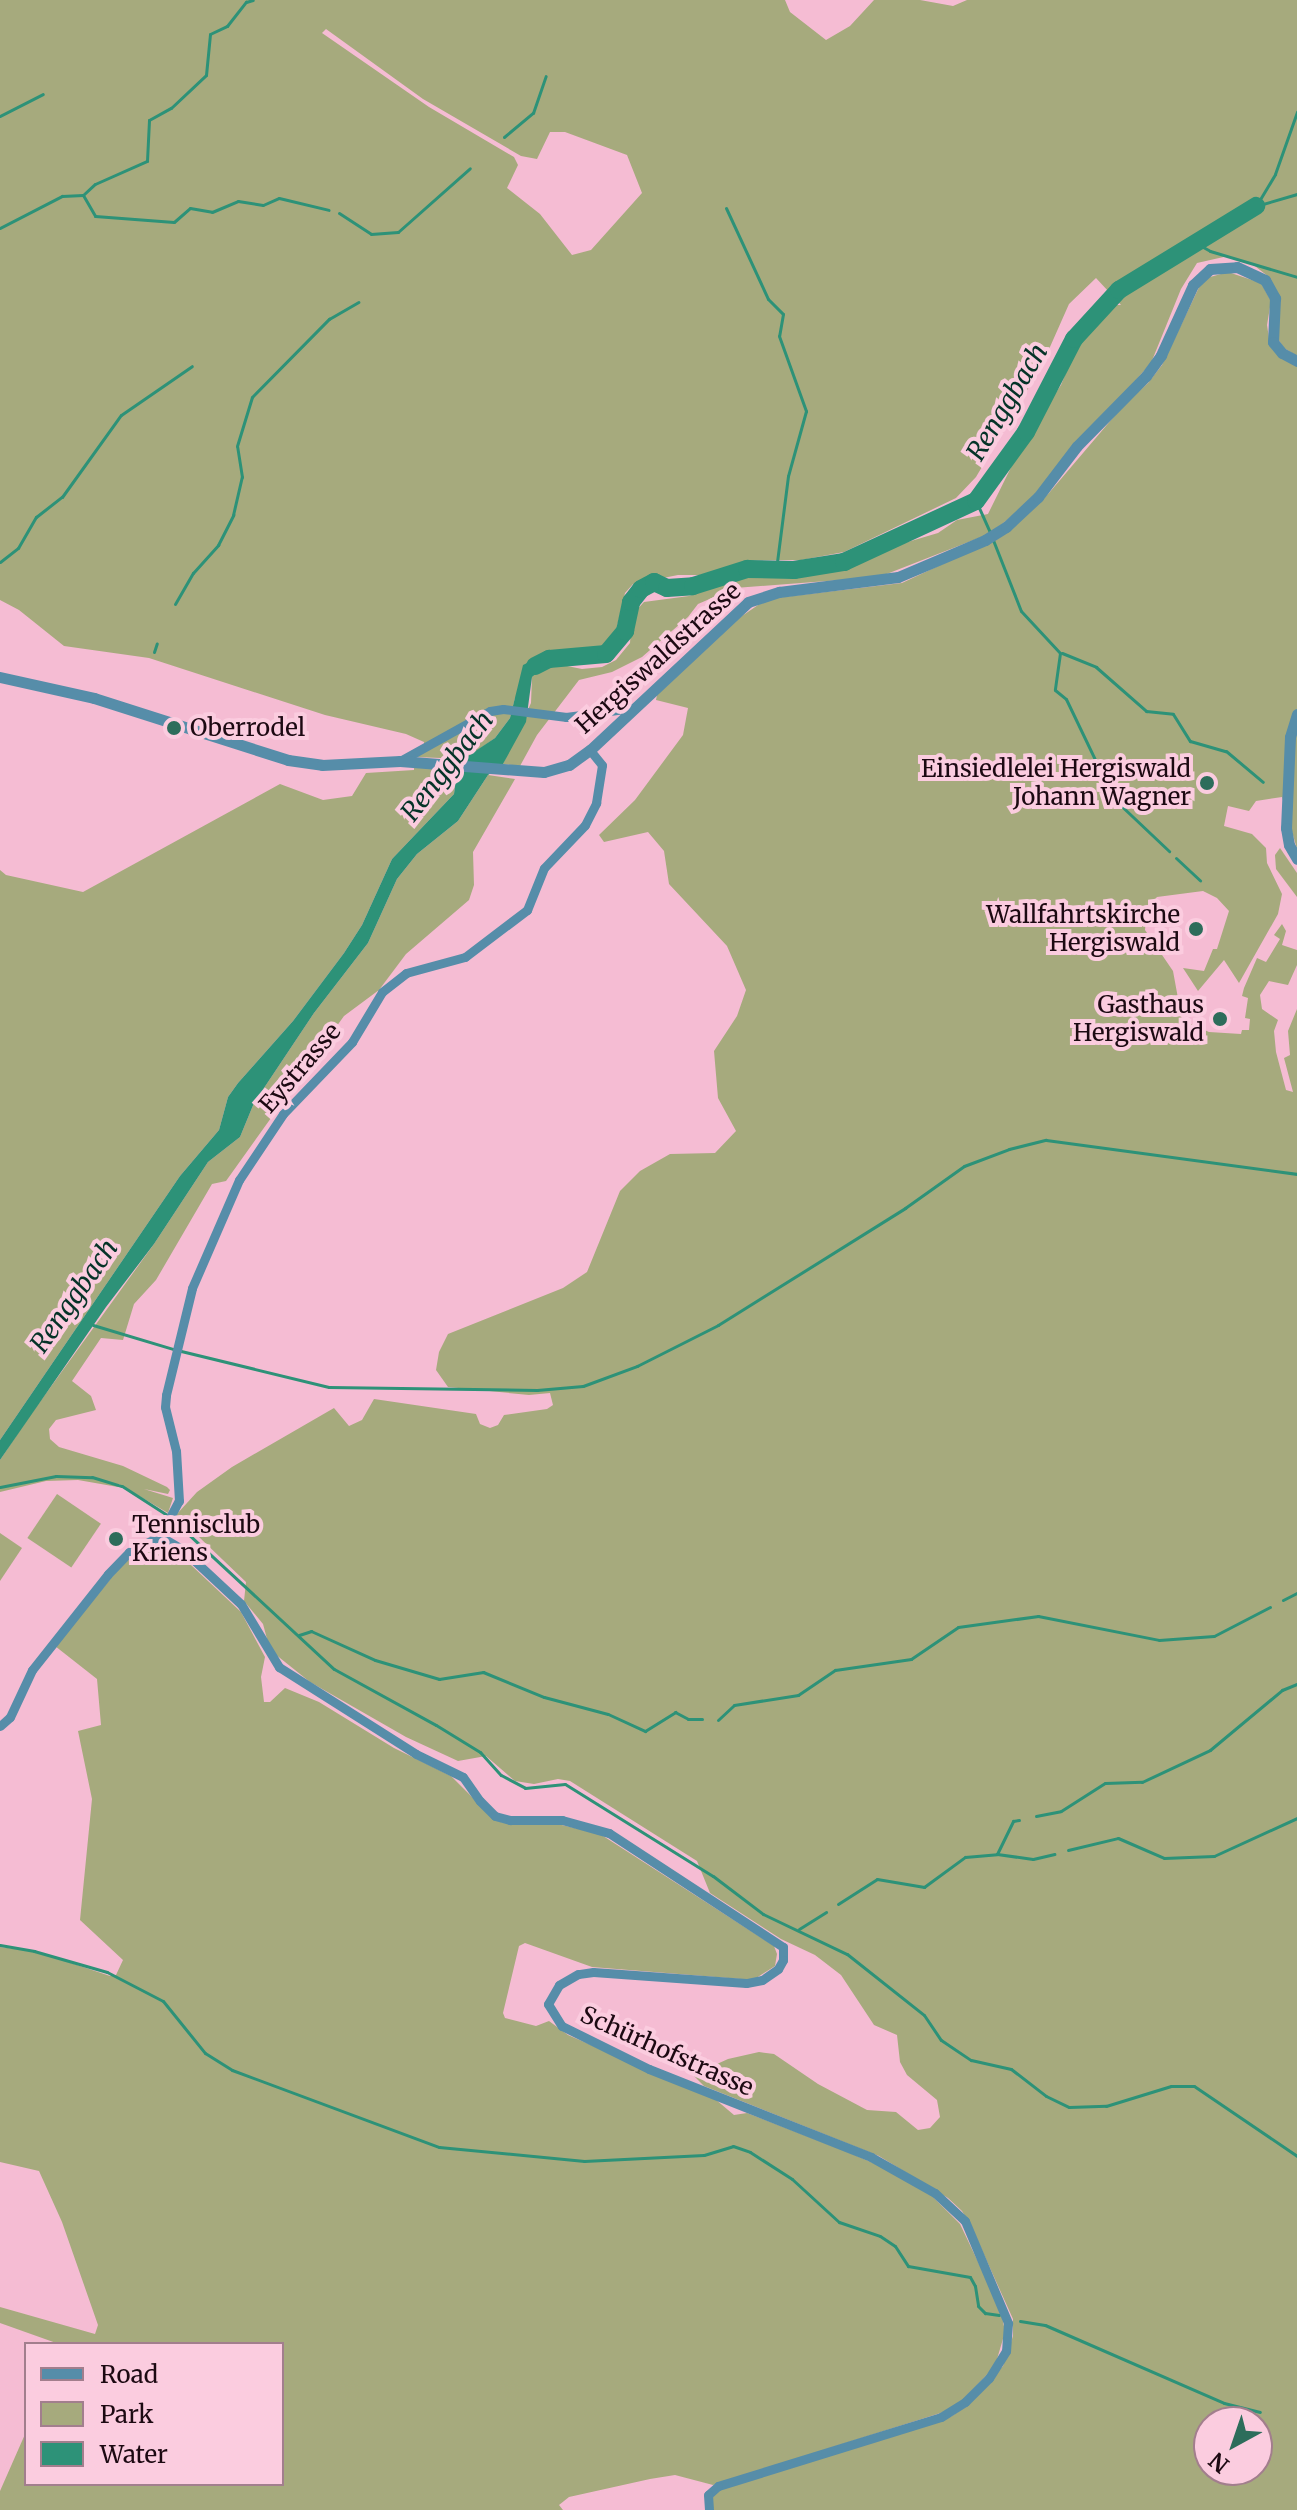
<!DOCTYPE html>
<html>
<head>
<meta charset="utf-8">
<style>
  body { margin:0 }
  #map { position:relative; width:1297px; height:2510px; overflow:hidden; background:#f5bcd3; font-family:Merriweather,serif }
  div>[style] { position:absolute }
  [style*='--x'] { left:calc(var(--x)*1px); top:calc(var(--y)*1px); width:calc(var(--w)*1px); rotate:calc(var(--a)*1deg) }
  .green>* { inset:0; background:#a6aa7d; transform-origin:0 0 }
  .water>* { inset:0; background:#2d9278 }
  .stream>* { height:3px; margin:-1.5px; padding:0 1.5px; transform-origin:1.5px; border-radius:1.5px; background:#2d9278 }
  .river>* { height:18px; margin:-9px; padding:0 9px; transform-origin:9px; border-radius:9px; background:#2d9278 }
  .minor>* { height:9px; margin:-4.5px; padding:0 4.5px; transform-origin:4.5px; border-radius:4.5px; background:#568da9 }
  .tertiary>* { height:11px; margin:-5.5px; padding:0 5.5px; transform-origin:5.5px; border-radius:5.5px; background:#568da9 }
  .dots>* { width:22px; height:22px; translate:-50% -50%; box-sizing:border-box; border:4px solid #fbccdf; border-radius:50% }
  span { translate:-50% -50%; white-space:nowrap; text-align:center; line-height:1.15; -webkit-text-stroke:8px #fbccdf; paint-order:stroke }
  .street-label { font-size:24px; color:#1c0912 }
  .poi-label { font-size:24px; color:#1c0912 }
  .left { translate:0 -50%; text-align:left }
  .right { translate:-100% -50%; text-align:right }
  .water-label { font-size:26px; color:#053328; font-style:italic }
  .legend { position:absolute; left:24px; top:2342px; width:260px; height:144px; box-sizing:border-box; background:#fbccdf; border:2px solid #a27e8d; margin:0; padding:10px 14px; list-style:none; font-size:24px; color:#1c0912 }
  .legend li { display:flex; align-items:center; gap:16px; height:40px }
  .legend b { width:40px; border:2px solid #a27e8d }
  .north { position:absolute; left:1193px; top:2406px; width:80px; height:80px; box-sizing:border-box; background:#fbccdf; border:2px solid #a27e8d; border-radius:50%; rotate:220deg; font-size:22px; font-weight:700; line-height:32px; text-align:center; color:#1c0912 }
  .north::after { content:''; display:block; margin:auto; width:28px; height:36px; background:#2d6d5b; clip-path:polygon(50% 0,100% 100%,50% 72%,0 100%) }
</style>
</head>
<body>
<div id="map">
  <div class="green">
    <i style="clip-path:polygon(evenodd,0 0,785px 0,790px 12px,826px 40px,850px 26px,874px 0,920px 0,953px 6px,967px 0,1297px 0,1297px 356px,1284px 348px,1276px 336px,1280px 301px,1269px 277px,1251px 263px,1228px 256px,1197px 263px,1181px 289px,1151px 363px,1026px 504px,1002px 524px,989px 534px,879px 577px,735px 588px,698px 604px,688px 617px,642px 657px,612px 672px,579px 680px,537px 735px,520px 766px,503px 764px,531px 703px,532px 677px,538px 669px,557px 664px,582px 669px,602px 667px,616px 660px,630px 643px,632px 615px,644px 602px,689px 596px,753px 573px,846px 568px,901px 544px,938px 533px,957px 520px,988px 514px,1025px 439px,1061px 385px,1082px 334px,1111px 305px,1121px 305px,1096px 278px,1069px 304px,1042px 365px,976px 477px,956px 498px,844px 552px,801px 560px,755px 560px,700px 575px,678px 575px,633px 584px,625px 593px,615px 635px,608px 647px,600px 652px,552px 651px,515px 698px,510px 718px,495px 738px,465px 759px,416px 757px,424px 752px,424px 742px,406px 734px,325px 715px,149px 658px,64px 646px,19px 610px,0 600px,0 0,326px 29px,423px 99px,521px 156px,537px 159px,550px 132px,565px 132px,627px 155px,642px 193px,591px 250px,572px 255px,540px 214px,507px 188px,518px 165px,514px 157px,429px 107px,322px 33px,326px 29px)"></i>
    <i style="clip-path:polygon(evenodd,1228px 272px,1261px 283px,1271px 301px,1267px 325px,1270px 345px,1297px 365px,1297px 849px,1282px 797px,1256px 801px,1249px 811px,1228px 806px,1224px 826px,1252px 834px,1266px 848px,1267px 863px,1282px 894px,1278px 914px,1239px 983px,1224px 960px,1198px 991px,1183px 968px,1204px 971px,1213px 949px,1217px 949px,1229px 911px,1217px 898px,1203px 891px,1157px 897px,1147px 908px,1145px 930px,1173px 971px,1182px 1020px,1209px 1032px,1241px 1034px,1242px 1030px,1249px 1030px,1250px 1019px,1245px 1018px,1248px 998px,1242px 996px,1244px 988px,1257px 958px,1266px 962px,1280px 939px,1274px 935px,1282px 924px,1286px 931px,1282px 945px,1297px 950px,1297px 965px,1288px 985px,1269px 981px,1260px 995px,1262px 1009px,1278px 1020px,1274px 1031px,1276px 1052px,1286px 1090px,1293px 1092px,1284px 1058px,1290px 1055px,1288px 1031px,1297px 1009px,1297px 2510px,714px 2510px,710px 2501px,718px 2490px,952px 2416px,968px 2405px,1003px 2366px,1013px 2336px,1013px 2319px,972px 2228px,962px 2211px,948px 2198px,879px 2156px,704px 2086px,679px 2061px,706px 2069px,728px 2059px,759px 2052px,774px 2054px,818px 2084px,867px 2110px,896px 2112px,918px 2130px,930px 2128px,940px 2117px,937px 2100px,907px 2075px,900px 2062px,897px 2035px,874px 2025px,841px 1975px,815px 1955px,781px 1939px,710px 1893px,697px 1861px,570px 1781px,558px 1779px,534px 1784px,515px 1781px,486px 1756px,458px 1761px,406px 1737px,310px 1682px,270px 1650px,263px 1624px,244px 1601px,246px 1582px,176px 1515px,197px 1492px,232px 1467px,334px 1408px,349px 1426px,362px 1420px,374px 1399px,476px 1414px,480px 1424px,490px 1428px,498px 1425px,504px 1415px,547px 1409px,553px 1405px,550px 1393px,529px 1395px,448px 1387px,436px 1370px,439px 1352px,448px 1334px,563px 1288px,587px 1272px,620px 1191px,640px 1171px,670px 1154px,715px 1153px,736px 1131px,718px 1098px,714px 1051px,737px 1016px,746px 990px,727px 946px,669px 884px,664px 851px,648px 832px,604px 842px,599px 835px,635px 800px,683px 735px,688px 708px,656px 700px,657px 695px,739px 618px,767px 599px,902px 583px,1000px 537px,1049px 493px,1123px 406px,1148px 383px,1162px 365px,1203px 279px,1228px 272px,1209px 2422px,1257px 2422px,1257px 2470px,1209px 2470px,1209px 2422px)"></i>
    <i style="clip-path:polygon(414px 767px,447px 770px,456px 777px,454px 794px,392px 859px,362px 925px,344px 953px,293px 1021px,238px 1083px,228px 1097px,219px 1130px,180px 1176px,0 1440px,0 870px,6px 875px,83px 892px,280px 784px,323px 800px,352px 796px,366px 773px,414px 770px)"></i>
    <i style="clip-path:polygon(488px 775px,515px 779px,473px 852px,474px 885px,469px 900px,406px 954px,379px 990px,344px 1016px,226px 1181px,212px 1184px,156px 1280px,134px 1304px,123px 1340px,101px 1338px,72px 1381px,91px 1396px,96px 1410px,56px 1420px,49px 1429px,50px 1439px,59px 1447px,123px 1466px,167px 1487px,170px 1490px,168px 1494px,144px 1489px,173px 1498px,168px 1513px,119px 1484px,118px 1487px,78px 1480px,46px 1481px,0 1492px,0 1460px,29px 1417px,154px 1244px,208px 1162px,240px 1137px,254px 1103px,314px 1013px,368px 943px,397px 879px,417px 854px,458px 821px)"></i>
    <i style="clip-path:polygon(1280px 848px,1297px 873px,1297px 897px,1276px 869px,1275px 855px)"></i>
    <i style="left:57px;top:1494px;width:53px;height:53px;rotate:34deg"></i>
    <i style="clip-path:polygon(0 1533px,22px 1548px,0 1581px)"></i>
    <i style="clip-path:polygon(155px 1545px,175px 1550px,241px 1612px,265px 1657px,261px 1677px,264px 1702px,270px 1702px,285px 1688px,319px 1702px,394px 1748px,451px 1776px,491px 1816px,503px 1823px,549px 1822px,600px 1834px,774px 1946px,777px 1954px,775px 1966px,753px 1980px,592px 1967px,525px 1943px,519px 1946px,503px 2013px,505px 2018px,536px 2026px,549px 2021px,568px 2035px,715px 2099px,734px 2115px,747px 2113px,845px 2151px,885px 2168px,928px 2192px,960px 2224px,1001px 2310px,1005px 2332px,995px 2366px,961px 2402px,950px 2410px,713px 2485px,675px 2475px,650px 2479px,569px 2497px,559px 2505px,563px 2510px,0 2510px,0 2491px,26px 2432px,26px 2484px,282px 2484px,282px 2344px,59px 2344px,0 2323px,0 2307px,95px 2334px,98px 2325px,62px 2222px,39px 2171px,0 2162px,0 1947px,38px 1952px,110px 1976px,116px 1975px,123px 1960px,80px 1920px,92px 1799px,78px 1731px,101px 1725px,97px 1679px,55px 1646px,122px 1565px,144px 1548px)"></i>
  </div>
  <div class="water">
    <i style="clip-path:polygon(552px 651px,557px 664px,545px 666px,532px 677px,526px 722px,503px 764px,488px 775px,458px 821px,417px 854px,397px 879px,368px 943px,314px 1013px,254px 1103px,240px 1137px,208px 1162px,154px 1244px,106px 1307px,0 1460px,0 1440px,180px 1176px,219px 1130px,228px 1097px,238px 1083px,293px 1021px,344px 953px,362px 925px,392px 859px,454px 794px,456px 778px,447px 770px,495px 738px,510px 718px,523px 665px)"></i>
  </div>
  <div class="stream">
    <i style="--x:0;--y:116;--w:48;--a:-27.1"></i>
    <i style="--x:504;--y:137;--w:38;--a:-40"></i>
    <i style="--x:533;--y:113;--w:39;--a:-71"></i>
    <i style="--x:83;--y:195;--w:24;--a:60"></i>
    <i style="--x:95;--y:216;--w:79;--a:4.3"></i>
    <i style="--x:174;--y:222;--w:21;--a:-41"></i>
    <i style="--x:190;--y:208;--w:22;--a:10"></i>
    <i style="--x:212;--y:212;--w:28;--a:-23"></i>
    <i style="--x:238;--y:201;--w:25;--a:9"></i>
    <i style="--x:263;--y:205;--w:17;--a:-24"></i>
    <i style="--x:279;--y:198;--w:51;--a:13.5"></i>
    <i style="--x:1256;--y:206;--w:37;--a:-59"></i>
    <i style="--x:1275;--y:174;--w:66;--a:-70.5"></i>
    <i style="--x:1256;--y:206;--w:43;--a:-16.3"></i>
    <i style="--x:726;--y:208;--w:100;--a:65.2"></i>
    <i style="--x:768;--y:299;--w:21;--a:45"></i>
    <i style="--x:783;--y:314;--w:22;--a:100"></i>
    <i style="--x:779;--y:336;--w:80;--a:70.2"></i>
    <i style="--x:806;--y:411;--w:67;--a:105.5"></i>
    <i style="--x:788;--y:476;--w:95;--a:97.3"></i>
    <i style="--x:339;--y:213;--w:38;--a:33"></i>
    <i style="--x:371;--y:234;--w:27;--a:-4"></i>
    <i style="--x:398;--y:232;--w:96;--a:-41.6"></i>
    <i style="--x:0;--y:228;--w:70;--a:-27.3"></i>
    <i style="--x:62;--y:196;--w:21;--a:-3"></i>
    <i style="--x:83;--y:195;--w:16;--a:-43"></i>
    <i style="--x:95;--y:184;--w:57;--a:-23.9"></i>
    <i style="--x:147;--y:161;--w:41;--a:-87.2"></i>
    <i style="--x:149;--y:120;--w:25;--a:-29"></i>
    <i style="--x:171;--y:108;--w:48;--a:-43.3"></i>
    <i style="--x:206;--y:75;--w:41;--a:-84.4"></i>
    <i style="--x:210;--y:34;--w:19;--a:-25"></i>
    <i style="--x:227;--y:26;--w:31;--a:-52"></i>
    <i style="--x:246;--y:2;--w:7;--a:-16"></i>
    <i style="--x:1194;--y:242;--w:18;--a:29"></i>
    <i style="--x:1210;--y:251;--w:91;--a:16.6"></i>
    <i style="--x:976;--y:501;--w:35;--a:66"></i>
    <i style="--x:993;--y:540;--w:76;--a:68.5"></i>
    <i style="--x:1021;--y:611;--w:57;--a:47.1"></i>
    <i style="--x:1060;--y:653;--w:37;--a:98"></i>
    <i style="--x:1055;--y:690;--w:14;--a:39"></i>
    <i style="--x:1066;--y:699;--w:111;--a:64.4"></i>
    <i style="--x:1114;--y:799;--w:76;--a:43.4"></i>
    <i style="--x:0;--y:562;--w:23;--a:-38"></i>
    <i style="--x:18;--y:548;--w:36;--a:-60"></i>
    <i style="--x:36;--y:517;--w:33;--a:-38"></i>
    <i style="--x:62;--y:497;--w:101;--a:-54.3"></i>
    <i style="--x:121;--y:415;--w:86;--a:-34.6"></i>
    <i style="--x:175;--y:604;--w:36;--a:-60"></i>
    <i style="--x:193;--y:573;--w:38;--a:-48"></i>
    <i style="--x:218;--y:545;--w:34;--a:-63"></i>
    <i style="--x:233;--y:515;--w:39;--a:-77"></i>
    <i style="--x:242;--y:477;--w:31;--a:-99"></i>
    <i style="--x:237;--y:446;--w:51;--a:-73"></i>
    <i style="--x:252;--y:397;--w:110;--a:-45.4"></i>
    <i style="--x:329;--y:319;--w:34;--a:-30"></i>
    <i style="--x:154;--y:652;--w:9;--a:-72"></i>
    <i style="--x:1062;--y:653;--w:37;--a:22"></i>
    <i style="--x:1096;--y:667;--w:67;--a:41.3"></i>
    <i style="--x:1146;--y:711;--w:27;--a:6"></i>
    <i style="--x:1173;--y:714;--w:32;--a:58"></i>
    <i style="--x:1190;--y:741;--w:37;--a:16"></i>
    <i style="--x:1226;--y:751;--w:48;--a:40"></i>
    <i style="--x:1176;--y:858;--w:33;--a:43"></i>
    <i style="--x:93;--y:1325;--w:84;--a:16.7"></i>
    <i style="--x:181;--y:1351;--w:152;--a:13.7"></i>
    <i style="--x:329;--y:1387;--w:208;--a:0.8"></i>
    <i style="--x:537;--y:1390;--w:46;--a:-5"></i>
    <i style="--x:583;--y:1386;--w:58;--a:-20.3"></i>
    <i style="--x:637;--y:1366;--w:91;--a:-26.8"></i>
    <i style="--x:718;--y:1325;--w:221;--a:-32"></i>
    <i style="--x:905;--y:1208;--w:72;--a:-35.4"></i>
    <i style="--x:964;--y:1166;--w:48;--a:-20.7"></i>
    <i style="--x:1009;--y:1149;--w:38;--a:-14"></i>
    <i style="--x:1046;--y:1140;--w:253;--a:7.7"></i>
    <i style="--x:0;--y:1487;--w:57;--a:-11.1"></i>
    <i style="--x:56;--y:1476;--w:36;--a:2"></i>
    <i style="--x:92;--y:1477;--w:31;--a:17"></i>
    <i style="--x:122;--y:1486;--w:54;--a:32.8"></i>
    <i style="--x:173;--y:1520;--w:219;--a:42.8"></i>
    <i style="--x:334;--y:1669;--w:116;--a:28.8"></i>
    <i style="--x:436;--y:1725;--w:52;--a:31.5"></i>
    <i style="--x:480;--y:1752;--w:31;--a:48"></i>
    <i style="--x:501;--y:1775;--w:27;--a:28"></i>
    <i style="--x:525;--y:1788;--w:40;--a:-5.7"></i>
    <i style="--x:565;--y:1784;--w:174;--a:31.9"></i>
    <i style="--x:713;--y:1876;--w:63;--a:37.2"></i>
    <i style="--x:763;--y:1914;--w:93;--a:25.5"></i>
    <i style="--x:847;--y:1954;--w:98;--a:38.4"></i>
    <i style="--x:924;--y:2015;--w:30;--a:56"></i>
    <i style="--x:941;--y:2040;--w:36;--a:34"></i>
    <i style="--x:971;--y:2060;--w:41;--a:12.7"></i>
    <i style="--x:1011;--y:2069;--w:44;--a:37.6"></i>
    <i style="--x:1046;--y:2096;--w:25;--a:26"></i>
    <i style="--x:1069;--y:2107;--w:37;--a:-2"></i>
    <i style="--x:1106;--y:2106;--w:68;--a:-17.1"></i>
    <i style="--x:1171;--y:2086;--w:23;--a:0"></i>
    <i style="--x:1194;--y:2086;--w:125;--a:34.2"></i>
    <i style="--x:1283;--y:1600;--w:16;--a:-27"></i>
    <i style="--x:299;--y:1635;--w:13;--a:-18"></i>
    <i style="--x:311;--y:1631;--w:70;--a:24.4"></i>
    <i style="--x:375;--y:1660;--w:67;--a:16.5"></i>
    <i style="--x:439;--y:1679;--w:45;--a:-9"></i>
    <i style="--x:483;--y:1672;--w:66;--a:22.3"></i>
    <i style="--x:544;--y:1697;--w:66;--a:14.9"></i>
    <i style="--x:608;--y:1714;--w:41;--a:24.7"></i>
    <i style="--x:645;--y:1731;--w:36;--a:-32"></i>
    <i style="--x:675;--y:1712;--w:15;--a:28"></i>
    <i style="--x:688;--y:1719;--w:14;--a:0"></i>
    <i style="--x:718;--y:1720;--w:22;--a:-43"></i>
    <i style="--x:734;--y:1705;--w:65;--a:-8.9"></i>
    <i style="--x:798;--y:1695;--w:45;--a:-34"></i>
    <i style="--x:835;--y:1670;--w:77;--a:-8.2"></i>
    <i style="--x:911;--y:1659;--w:57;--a:-34.2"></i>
    <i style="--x:958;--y:1627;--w:81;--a:-7.8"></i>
    <i style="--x:1038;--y:1616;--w:123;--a:11.2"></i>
    <i style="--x:1159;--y:1640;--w:55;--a:-4.2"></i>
    <i style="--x:1214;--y:1636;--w:63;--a:-27.4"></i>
    <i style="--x:1036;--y:1816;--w:25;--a:-11"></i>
    <i style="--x:1061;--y:1811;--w:52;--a:-32.5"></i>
    <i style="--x:1105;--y:1783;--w:37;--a:-2"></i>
    <i style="--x:1142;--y:1782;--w:75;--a:-25.2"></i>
    <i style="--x:1210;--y:1750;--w:94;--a:-39.8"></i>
    <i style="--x:1282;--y:1690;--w:16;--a:-22"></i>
    <i style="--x:1068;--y:1850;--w:51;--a:-13.5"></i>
    <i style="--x:1118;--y:1838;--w:50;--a:23.5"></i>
    <i style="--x:1164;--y:1858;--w:50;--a:-2.3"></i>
    <i style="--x:1214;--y:1856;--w:91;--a:-24.6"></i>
    <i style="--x:997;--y:1854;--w:37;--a:-64"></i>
    <i style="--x:1013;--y:1821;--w:6;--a:-9"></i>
    <i style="--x:838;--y:1904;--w:46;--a:-32.7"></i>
    <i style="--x:877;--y:1879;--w:48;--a:9.7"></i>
    <i style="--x:924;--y:1887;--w:51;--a:-36.2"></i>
    <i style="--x:965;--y:1857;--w:32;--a:-5"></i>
    <i style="--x:997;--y:1854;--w:36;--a:8"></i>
    <i style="--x:1033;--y:1859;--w:22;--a:-13"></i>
    <i style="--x:799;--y:1929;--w:32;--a:-32"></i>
    <i style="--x:0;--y:1945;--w:35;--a:10"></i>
    <i style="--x:34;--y:1951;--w:76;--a:16"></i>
    <i style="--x:107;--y:1972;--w:63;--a:27.4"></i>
    <i style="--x:163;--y:2001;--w:67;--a:51.1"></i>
    <i style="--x:205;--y:2053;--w:32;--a:32"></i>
    <i style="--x:232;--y:2070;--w:221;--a:20.4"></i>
    <i style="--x:439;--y:2147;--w:146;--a:5.5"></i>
    <i style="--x:584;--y:2161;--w:120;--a:-2.9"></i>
    <i style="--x:704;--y:2155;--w:30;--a:-17"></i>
    <i style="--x:733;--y:2146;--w:18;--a:19"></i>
    <i style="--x:750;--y:2152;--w:50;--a:32.7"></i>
    <i style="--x:792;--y:2179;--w:64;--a:42.5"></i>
    <i style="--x:839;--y:2222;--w:43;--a:18.9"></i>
    <i style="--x:880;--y:2236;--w:18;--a:34"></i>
    <i style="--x:895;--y:2246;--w:24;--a:57"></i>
    <i style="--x:908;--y:2266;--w:63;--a:10.1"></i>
    <i style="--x:970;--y:2277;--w:10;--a:61"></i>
    <i style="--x:975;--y:2286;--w:20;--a:81"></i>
    <i style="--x:978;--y:2306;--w:10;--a:45"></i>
    <i style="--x:985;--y:2313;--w:14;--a:8"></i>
    <i style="--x:1020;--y:2321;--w:25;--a:9"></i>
    <i style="--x:1045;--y:2325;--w:195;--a:23.5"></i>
    <i style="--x:1224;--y:2403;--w:37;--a:14"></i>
  </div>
  <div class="river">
    <i style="--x:535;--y:666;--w:16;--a:-27"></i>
    <i style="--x:549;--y:659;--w:57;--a:-5"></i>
    <i style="--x:606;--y:654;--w:30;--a:-50"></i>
    <i style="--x:625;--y:631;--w:30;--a:-78"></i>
    <i style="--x:631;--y:602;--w:16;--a:-52"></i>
    <i style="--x:641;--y:589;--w:15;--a:-28"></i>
    <i style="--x:654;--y:582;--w:14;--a:25"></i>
    <i style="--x:667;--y:588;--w:26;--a:-4"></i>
    <i style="--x:693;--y:586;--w:57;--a:-17.5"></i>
    <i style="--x:747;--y:569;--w:47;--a:1.2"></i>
    <i style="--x:794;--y:570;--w:51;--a:-9.1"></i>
    <i style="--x:844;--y:562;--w:145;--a:-24.8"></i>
    <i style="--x:976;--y:501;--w:85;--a:-54.1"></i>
    <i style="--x:1026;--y:432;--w:105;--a:-62.7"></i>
    <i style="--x:1074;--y:339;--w:67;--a:-47.4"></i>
    <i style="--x:1119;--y:290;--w:161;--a:-31.5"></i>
  </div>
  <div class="minor">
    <i style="--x:400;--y:761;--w:103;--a:-29.1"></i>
    <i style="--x:490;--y:711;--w:13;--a:-9"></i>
    <i style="--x:503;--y:709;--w:64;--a:7.2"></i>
    <i style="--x:566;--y:717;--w:68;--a:-7.7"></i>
    <i style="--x:160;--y:1536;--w:27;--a:31"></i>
    <i style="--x:183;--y:1550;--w:79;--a:43"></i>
    <i style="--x:241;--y:1604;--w:74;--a:58.9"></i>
    <i style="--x:279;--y:1667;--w:162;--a:32.4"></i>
    <i style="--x:416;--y:1754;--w:52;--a:26.1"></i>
    <i style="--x:463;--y:1777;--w:29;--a:55"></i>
    <i style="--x:480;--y:1801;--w:21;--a:45"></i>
    <i style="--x:495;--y:1816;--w:16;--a:15"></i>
    <i style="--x:510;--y:1820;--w:52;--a:0"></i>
    <i style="--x:562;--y:1820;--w:49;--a:15.5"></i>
    <i style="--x:609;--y:1833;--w:208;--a:33.2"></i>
    <i style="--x:783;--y:1947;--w:13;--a:90"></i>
    <i style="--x:783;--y:1960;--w:10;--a:119"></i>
    <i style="--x:778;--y:1969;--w:19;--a:145"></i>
    <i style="--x:762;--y:1980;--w:16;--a:169"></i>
    <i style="--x:746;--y:1983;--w:153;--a:-175.9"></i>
    <i style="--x:593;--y:1972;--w:15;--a:172"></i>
    <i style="--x:578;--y:1974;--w:22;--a:150"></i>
    <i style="--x:559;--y:1985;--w:22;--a:120"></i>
    <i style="--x:548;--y:2004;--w:26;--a:58"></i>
    <i style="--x:562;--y:2026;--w:97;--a:26.3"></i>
    <i style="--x:649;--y:2069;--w:239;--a:21.6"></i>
    <i style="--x:871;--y:2157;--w:73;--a:29.4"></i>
    <i style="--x:935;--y:2193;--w:41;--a:43"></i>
    <i style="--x:965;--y:2221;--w:111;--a:67.1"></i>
    <i style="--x:1008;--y:2323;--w:28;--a:94"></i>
    <i style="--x:1006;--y:2351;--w:32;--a:122"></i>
    <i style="--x:989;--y:2378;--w:34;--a:135"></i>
    <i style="--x:965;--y:2402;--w:28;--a:148"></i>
    <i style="--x:941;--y:2417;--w:233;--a:162.8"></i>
    <i style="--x:718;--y:2486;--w:13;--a:138"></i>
    <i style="--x:708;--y:2495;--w:15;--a:86"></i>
    <i style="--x:160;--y:1536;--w:40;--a:-62"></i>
    <i style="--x:179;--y:1501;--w:50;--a:-93.4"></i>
    <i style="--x:176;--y:1451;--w:45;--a:-104"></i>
    <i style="--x:165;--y:1407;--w:12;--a:-85"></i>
    <i style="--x:166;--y:1395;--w:110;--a:-76.3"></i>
    <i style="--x:192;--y:1288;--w:118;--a:-66.5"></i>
    <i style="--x:239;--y:1180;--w:79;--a:-56.3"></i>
    <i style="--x:283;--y:1114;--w:100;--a:-46.2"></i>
    <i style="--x:352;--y:1042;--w:58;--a:-59"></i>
    <i style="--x:382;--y:992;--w:31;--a:-38"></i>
    <i style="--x:406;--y:973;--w:61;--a:-15.2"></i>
    <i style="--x:465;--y:957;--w:78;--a:-37.2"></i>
    <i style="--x:527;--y:910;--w:45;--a:-68"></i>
    <i style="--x:544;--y:868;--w:59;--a:-46.4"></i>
    <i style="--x:585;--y:825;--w:25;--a:-63"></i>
    <i style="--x:596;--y:803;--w:38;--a:-81"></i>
    <i style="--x:602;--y:765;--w:19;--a:-129"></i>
    <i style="--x:0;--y:1726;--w:13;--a:-42"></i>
    <i style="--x:10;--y:1717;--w:52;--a:-64.9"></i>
    <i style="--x:32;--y:1670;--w:122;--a:-51.6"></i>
    <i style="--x:108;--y:1574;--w:30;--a:-46"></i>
    <i style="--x:129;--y:1552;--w:35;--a:-27"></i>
  </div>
  <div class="tertiary">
    <i style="--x:0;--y:677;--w:96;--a:12.6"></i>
    <i style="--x:94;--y:698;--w:204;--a:17.7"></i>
    <i style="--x:288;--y:760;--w:34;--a:8"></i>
    <i style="--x:322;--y:765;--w:78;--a:-2.9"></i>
    <i style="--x:400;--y:761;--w:144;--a:4.4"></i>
    <i style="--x:544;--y:772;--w:26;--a:-16"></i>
    <i style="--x:569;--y:765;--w:26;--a:-36"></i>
    <i style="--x:590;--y:750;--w:216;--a:-43.1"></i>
    <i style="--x:748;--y:602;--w:33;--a:-18"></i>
    <i style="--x:779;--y:592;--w:120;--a:-7.2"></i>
    <i style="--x:898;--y:577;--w:95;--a:-23"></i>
    <i style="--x:985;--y:540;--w:25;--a:-32"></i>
    <i style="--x:1006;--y:527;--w:44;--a:-43.2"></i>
    <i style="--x:1038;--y:497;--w:64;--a:-52.6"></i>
    <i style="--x:1077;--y:446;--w:98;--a:-45.4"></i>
    <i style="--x:1146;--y:376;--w:26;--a:-54"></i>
    <i style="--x:1161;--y:355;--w:77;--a:-65.4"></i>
    <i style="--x:1193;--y:285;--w:23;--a:-43"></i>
    <i style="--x:1210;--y:269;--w:27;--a:-4"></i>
    <i style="--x:1237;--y:267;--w:31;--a:25"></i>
    <i style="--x:1265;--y:280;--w:21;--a:61"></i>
    <i style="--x:1275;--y:298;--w:44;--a:92.6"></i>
    <i style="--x:1273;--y:342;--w:14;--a:51"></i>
    <i style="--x:1282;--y:353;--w:17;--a:28"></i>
    <i style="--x:1297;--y:714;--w:24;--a:107"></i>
    <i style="--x:1290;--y:737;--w:91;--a:92.5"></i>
    <i style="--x:1286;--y:828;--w:17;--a:80"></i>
    <i style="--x:1289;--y:845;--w:16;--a:60"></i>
  </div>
  <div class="dots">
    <i style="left:174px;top:728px;background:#2d6d5b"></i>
    <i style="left:1207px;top:783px;background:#2d6d5b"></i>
    <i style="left:1196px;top:929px;background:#2d6d5b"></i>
    <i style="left:1220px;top:1019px;background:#2d6d5b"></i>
    <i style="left:116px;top:1539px;background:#2d6d5b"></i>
  </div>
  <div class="street-label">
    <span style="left:658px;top:658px;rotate:-42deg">Hergiswaldstrasse</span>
    <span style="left:300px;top:1068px;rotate:-49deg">Eystrasse</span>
    <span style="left:667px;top:2051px;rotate:24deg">Schürhofstrasse</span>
  </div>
  <div class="poi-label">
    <span class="left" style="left:190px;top:728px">Oberrodel</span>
    <span class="right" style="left:1191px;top:783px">Einsiedlelei Hergiswald<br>Johann Wagner</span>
    <span class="right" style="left:1180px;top:929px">Wallfahrtskirche<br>Hergiswald</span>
    <span class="right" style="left:1204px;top:1019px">Gasthaus<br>Hergiswald</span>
    <span class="left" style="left:132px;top:1539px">Tennisclub<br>Kriens</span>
  </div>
  <div class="water-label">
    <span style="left:1007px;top:402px;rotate:-59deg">Renggbach</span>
    <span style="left:447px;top:766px;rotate:-52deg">Renggbach</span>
    <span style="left:74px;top:1296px;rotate:-55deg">Renggbach</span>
  </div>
  <ul class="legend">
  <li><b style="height:10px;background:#568da9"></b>Road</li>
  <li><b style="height:22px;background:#a6aa7d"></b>Park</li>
  <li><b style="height:22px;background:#2d9278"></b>Water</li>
  </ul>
  <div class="north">N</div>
</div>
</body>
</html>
